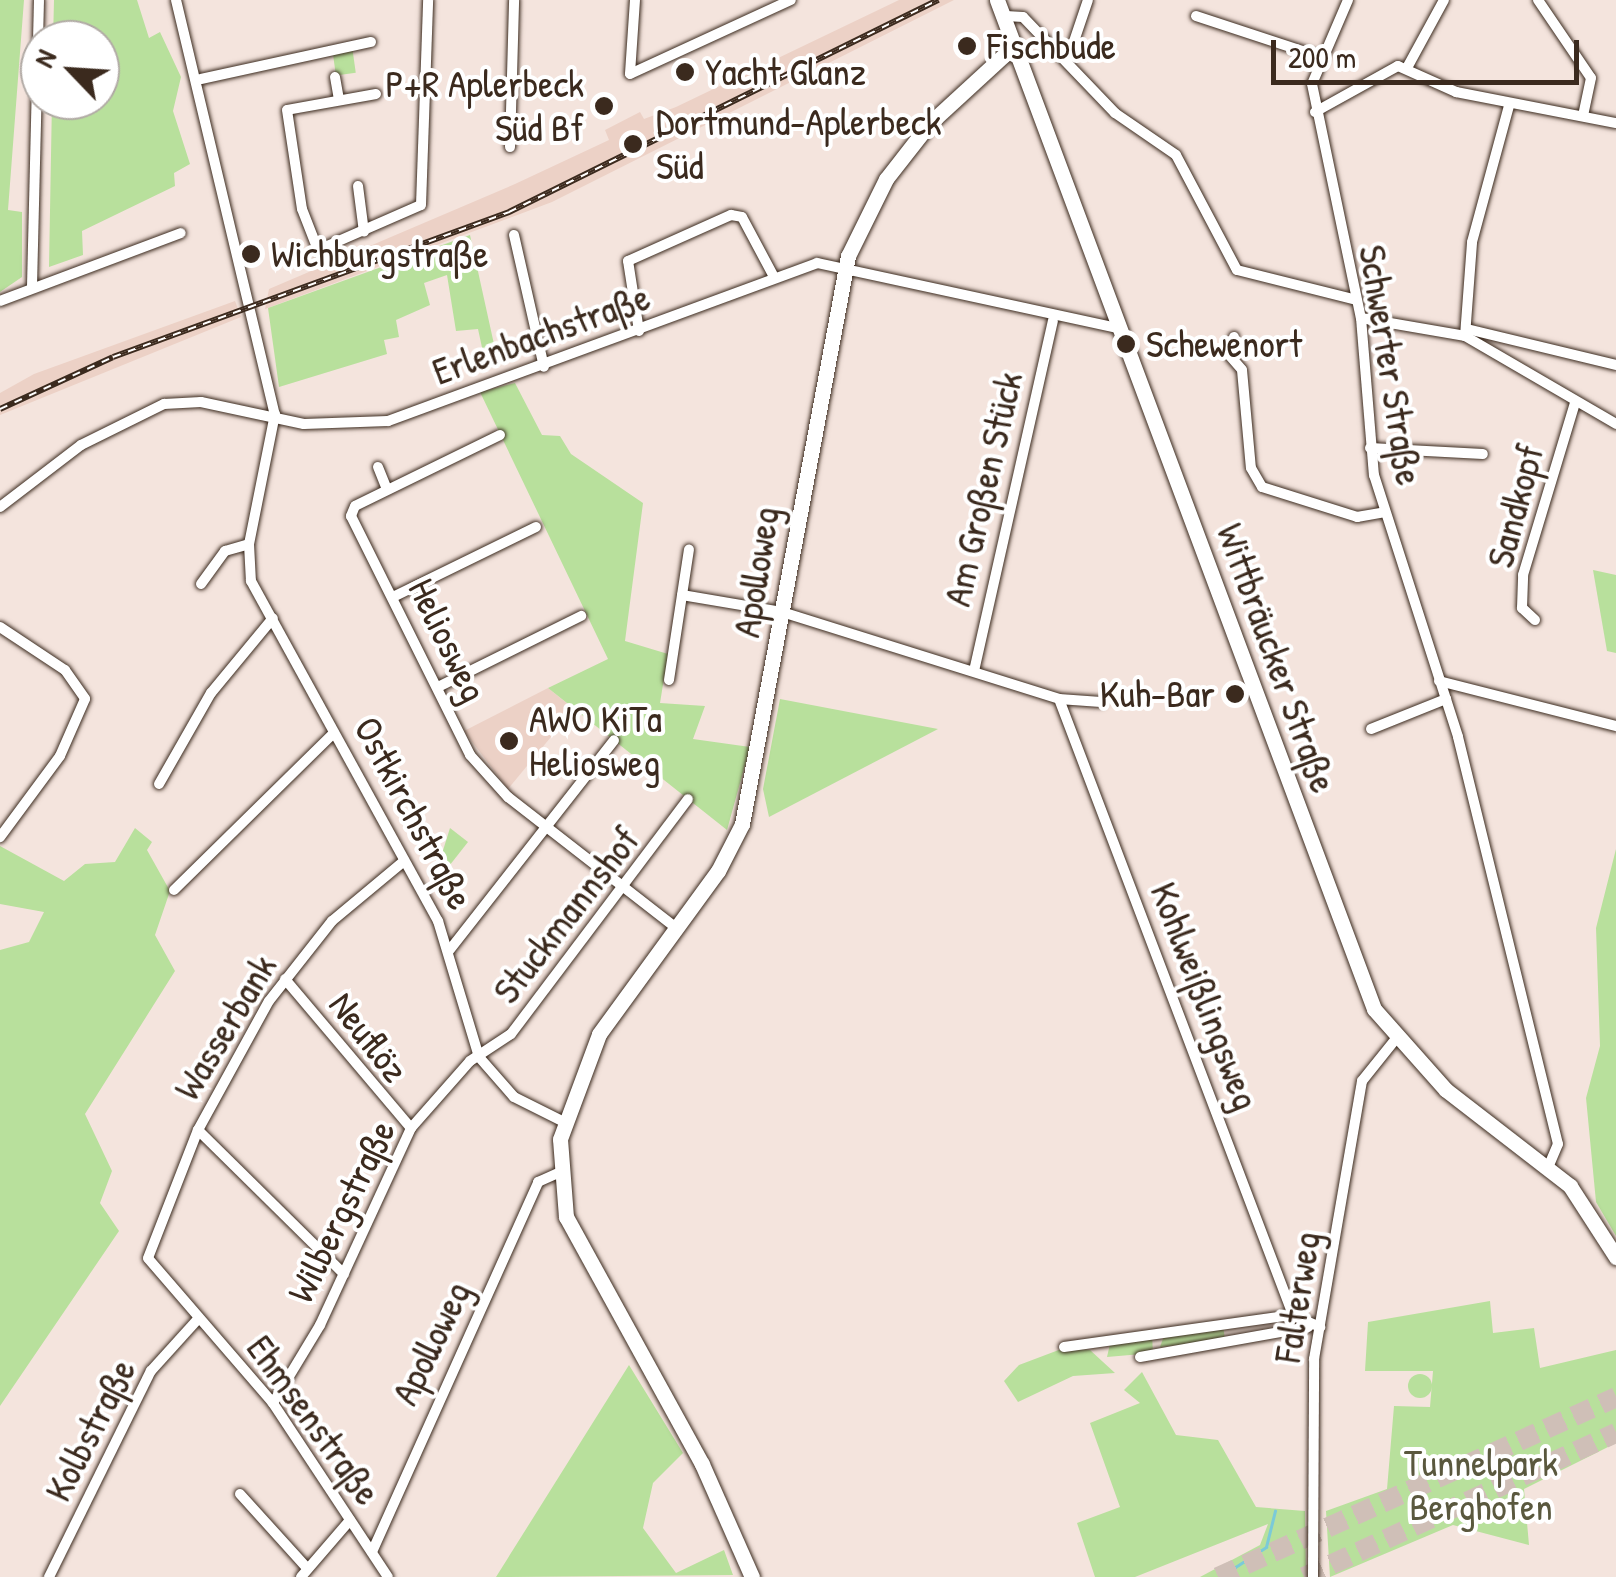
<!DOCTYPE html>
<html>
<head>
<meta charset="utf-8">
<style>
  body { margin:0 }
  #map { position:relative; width:1616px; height:1577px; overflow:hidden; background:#f4e4dd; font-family:"Patrick Hand",sans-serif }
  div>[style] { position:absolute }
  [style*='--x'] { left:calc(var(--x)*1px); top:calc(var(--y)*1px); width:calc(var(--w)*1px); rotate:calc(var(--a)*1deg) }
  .built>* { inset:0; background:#ecd1c6 }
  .green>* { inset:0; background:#b8e09c; transform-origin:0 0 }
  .round { border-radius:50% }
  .stream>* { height:2.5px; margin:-1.25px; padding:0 1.25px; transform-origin:1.25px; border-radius:1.25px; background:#7bcad8 }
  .highway-tunnel>* { height:20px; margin-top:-10px; transform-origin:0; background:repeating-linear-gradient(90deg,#cfbfb7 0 20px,transparent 0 30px) }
  .roads { filter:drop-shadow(0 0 2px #3b2a1e) drop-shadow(0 0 2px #3b2a1e) }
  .street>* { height:10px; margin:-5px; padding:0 5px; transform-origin:5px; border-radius:5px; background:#fff }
  .secondary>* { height:15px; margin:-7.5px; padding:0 7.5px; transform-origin:7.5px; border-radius:7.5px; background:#fff }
  .rail>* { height:6px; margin-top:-3px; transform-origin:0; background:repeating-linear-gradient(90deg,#fff 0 8px,#3b2a1e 0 16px); box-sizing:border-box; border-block:2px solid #3b2a1e }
  .dots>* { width:28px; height:28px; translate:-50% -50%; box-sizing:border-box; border:5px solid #fff; border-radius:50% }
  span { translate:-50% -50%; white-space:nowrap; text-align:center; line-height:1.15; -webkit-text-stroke:8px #fff; paint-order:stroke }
  .poi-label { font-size:38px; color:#3b2a1e }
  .left { translate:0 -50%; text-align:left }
  .right { translate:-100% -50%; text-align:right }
  .street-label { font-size:38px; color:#3b2a1e }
  .park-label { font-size:38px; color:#5a583e }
  .north { position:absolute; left:20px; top:20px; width:100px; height:100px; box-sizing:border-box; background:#fff; border:2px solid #b1aaa5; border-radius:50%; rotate:295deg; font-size:28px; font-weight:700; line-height:40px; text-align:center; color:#3b2a1e }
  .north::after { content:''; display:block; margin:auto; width:35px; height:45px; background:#3b2a1e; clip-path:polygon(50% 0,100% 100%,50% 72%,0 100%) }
  .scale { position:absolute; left:1271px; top:40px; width:308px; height:45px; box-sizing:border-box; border:5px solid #3b2a1e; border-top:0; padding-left:12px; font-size:30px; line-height:35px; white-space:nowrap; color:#3b2a1e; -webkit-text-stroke:8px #fff; paint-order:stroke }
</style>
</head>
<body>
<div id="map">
  <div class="built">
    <i style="clip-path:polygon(899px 0,954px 0,552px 202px,265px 309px,269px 289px,515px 184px,609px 140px,605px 130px,640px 112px,644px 119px,676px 107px)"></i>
    <i style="clip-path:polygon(235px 301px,241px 317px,0 415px,0 393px,34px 374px)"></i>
    <i style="clip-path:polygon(548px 688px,574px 709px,508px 789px,464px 731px)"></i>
  </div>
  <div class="green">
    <i style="clip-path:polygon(0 0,24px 0,8px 210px,22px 212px,22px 277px,0 292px)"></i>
    <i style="clip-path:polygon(54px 0,137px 0,149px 38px,160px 32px,181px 77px,173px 111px,190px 164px,174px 173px,175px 186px,82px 231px,83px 255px,49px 267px,52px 100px,100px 100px,100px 40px,53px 40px)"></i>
    <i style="left:352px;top:46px;width:27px;height:20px;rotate:82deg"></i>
    <i style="clip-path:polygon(470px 235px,499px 367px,486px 366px,478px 329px,456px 331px,447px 275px,424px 283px,430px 305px,396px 320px,399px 337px,384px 340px,387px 354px,279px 387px,268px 308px)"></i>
    <i style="clip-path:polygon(515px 383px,542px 435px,560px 436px,571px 454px,643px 503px,625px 641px,668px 654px,660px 703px,705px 706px,693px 739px,750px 747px,727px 830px,548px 688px,608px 659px,480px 392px)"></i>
    <i style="clip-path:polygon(1593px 570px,1616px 575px,1616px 653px,1607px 651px)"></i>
    <i style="clip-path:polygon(780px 699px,938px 729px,769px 817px,763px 789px)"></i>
    <i style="clip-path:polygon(135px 828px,152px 842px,147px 850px,170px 891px,155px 935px,175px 971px,85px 1114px,112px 1171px,100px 1203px,119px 1231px,0 1406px,0 950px,29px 942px,44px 912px,0 904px,0 846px,64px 881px,85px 864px,115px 862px)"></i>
    <i style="clip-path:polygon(450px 828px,468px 842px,431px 889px)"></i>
    <i style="clip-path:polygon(1616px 849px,1616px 1236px,1596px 1202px,1586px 1098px,1600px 1046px,1596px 928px)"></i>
    <i style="clip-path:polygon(1490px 1301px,1493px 1333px,1534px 1328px,1540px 1368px,1616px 1350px,1616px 1443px,1524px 1489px,1529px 1545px,1453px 1525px,1330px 1577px,1326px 1511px,1387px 1489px,1394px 1406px,1430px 1407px,1433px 1371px,1365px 1371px,1368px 1322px)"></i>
    <i style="clip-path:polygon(1223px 1325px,1225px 1340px,1160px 1347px,1165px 1333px)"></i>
    <i style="clip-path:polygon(1152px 1336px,1153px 1353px,1107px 1357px,1110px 1344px)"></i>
    <i style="clip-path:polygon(1064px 1348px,1090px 1350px,1115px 1373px,1073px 1376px,1018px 1402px,1004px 1381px,1019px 1365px)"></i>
    <i style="clip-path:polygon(629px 1365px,683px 1453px,653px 1483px,643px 1528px,676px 1573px,724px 1550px,733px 1575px,496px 1577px)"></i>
    <i style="clip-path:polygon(1142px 1372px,1176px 1435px,1218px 1440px,1256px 1507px,1305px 1511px,1306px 1577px,1200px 1577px,1260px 1545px,1268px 1524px,1135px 1577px,1095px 1577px,1077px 1523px,1120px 1507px,1090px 1423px,1140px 1403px,1124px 1390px)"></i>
    <i class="round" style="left:1408px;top:1374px;width:24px;height:24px"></i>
  </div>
  <div class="stream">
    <i style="--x:1220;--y:1577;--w:55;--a:-33.1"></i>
    <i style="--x:1266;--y:1547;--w:37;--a:-76"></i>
  </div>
  <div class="highway-tunnel">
    <i style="--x:1218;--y:1577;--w:437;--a:-24.3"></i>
    <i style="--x:1304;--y:1577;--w:344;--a:-24.8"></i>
  </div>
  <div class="roads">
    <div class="street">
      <i style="--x:176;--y:0;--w:426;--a:76.6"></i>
      <i style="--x:275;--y:414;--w:133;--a:101.3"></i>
      <i style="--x:249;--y:544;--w:37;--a:87"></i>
      <i style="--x:251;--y:581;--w:388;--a:61.2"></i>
      <i style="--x:438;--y:921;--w:142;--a:73.2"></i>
      <i style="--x:479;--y:1057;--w:53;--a:48.8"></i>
      <i style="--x:514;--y:1097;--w:56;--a:26.6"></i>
      <i style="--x:635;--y:0;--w:74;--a:93.9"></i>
      <i style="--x:630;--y:74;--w:177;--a:-24.7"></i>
      <i style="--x:1348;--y:0;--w:91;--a:113.2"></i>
      <i style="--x:1312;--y:84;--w:239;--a:78.2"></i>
      <i style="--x:1361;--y:318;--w:158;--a:85.3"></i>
      <i style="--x:1374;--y:475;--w:275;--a:72.2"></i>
      <i style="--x:1458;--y:737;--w:419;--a:76.2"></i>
      <i style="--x:1558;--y:1144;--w:25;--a:113"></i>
      <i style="--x:1538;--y:0;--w:94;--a:55.8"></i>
      <i style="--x:1591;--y:78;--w:38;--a:102"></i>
      <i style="--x:1006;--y:16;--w:17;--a:3"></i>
      <i style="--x:1023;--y:17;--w:133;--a:46.2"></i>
      <i style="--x:1115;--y:113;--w:74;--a:34.5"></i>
      <i style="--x:1176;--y:155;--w:130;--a:62.1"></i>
      <i style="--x:1237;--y:270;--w:123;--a:14.1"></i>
      <i style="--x:1196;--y:16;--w:128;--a:18.2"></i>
      <i style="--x:1067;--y:62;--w:65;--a:-71.3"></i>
      <i style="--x:1408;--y:66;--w:75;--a:-61.4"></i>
      <i style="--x:335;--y:77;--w:23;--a:80"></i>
      <i style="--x:201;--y:79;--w:174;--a:-12.3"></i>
      <i style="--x:376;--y:94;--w:90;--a:169.8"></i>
      <i style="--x:287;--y:110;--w:100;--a:81.4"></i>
      <i style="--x:302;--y:209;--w:44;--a:68.7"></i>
      <i style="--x:318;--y:250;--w:112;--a:-23.6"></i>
      <i style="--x:421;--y:205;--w:205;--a:-88"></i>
      <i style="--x:1315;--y:112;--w:95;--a:-29"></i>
      <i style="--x:1398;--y:66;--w:64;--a:24.1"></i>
      <i style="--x:1456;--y:92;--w:163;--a:11"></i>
      <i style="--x:510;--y:147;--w:147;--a:-88.4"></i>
      <i style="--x:358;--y:186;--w:46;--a:82.6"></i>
      <i style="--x:514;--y:235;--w:135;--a:77.2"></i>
      <i style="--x:32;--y:286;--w:286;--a:-88.6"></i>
      <i style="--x:0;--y:301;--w:193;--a:-20.6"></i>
      <i style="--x:1361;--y:318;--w:106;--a:9.8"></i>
      <i style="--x:1465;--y:336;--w:175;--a:30.2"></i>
      <i style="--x:1467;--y:329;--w:153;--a:13.6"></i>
      <i style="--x:639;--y:331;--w:71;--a:-98.9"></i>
      <i style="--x:628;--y:261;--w:113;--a:-24.1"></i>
      <i style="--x:731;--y:215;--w:11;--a:10"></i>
      <i style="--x:742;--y:217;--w:68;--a:61.9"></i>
      <i style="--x:1465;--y:336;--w:94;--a:-85.7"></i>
      <i style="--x:1472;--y:242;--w:141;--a:-74.8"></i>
      <i style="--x:1234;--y:337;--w:19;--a:102"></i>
      <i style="--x:1230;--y:356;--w:18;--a:49"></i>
      <i style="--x:1242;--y:370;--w:98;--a:84.8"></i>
      <i style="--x:1251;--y:468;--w:22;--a:60"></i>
      <i style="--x:1262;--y:487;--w:100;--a:17.5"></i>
      <i style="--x:1357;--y:517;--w:27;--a:-10"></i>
      <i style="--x:500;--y:435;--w:161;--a:153.9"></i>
      <i style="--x:355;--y:506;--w:11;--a:112"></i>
      <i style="--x:351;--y:516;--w:267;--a:63.5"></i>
      <i style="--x:470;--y:755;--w:57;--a:47.9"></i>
      <i style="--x:508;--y:797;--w:212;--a:37.9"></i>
      <i style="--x:1370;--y:448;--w:113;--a:3"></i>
      <i style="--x:378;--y:467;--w:24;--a:68"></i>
      <i style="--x:0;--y:507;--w:102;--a:-37.4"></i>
      <i style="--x:81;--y:445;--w:93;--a:-26.3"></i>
      <i style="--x:164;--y:404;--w:37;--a:-3"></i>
      <i style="--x:201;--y:402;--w:105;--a:12.1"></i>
      <i style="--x:304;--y:424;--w:84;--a:-2"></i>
      <i style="--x:388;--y:421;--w:457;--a:-20.2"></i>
      <i style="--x:817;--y:263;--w:311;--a:12.2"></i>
      <i style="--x:201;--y:584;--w:41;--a:-54"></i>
      <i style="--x:225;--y:551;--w:25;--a:-16"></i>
      <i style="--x:682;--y:595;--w:101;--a:9.6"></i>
      <i style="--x:782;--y:612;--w:290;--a:17.4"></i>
      <i style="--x:1059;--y:699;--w:42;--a:4.1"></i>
      <i style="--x:395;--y:596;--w:157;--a:-26.1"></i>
      <i style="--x:1535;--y:620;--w:18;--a:-137"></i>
      <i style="--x:1522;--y:608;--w:33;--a:-88"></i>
      <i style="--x:1523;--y:575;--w:180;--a:-73.2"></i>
      <i style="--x:0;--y:627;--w:78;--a:33.5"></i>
      <i style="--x:65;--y:670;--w:35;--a:55"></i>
      <i style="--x:85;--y:699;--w:62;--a:113.7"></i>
      <i style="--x:60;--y:756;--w:101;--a:126.5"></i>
      <i style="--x:974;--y:671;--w:359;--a:-77.3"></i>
      <i style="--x:669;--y:680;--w:132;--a:-81.3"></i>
      <i style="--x:1439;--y:681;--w:183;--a:14.3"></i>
      <i style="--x:438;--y:687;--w:160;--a:-26.4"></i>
      <i style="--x:1059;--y:699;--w:659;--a:69.2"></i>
      <i style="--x:1293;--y:1315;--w:30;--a:24"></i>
      <i style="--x:1371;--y:729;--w:81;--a:-21.8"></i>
      <i style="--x:159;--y:784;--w:105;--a:-60.3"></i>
      <i style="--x:211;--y:693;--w:97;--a:-50.4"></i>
      <i style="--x:174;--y:890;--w:224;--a:-44.5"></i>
      <i style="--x:448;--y:952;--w:269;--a:-51.9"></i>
      <i style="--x:285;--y:979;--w:195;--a:49.8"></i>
      <i style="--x:198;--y:1130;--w:205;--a:44.6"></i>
      <i style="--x:1064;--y:1347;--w:231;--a:-8"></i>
      <i style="--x:1140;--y:1357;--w:171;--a:-10.1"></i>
      <i style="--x:273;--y:1403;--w:91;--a:-58.9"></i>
      <i style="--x:320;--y:1325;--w:217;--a:-65.2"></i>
      <i style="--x:411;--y:1128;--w:89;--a:-48.6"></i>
      <i style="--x:470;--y:1061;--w:49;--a:-33.4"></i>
      <i style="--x:511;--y:1034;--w:294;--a:-53"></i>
      <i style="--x:240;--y:1494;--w:98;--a:47.9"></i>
      <i style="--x:372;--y:1552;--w:406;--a:-65.8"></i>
      <i style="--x:538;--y:1182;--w:22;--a:-24"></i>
      <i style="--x:49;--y:1577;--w:230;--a:-63.7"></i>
      <i style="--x:151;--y:1371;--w:70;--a:-47.9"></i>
      <i style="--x:301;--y:1577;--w:75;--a:-49.3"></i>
      <i style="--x:388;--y:1577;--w:209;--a:-123.5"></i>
      <i style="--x:273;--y:1403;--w:191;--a:-130.8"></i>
      <i style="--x:148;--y:1258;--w:137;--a:-68.7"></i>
      <i style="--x:198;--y:1130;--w:147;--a:-61.2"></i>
      <i style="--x:269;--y:1001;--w:102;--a:-51.8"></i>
      <i style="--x:332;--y:921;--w:94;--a:-39.8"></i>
      <i style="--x:1313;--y:1577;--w:218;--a:-89.7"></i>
      <i style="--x:1314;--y:1359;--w:282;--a:-80.2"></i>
      <i style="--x:1362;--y:1081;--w:53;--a:-51.2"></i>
    </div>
    <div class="secondary">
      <i style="--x:997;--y:0;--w:1077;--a:69.51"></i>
      <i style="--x:1374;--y:1009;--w:108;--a:48.4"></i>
      <i style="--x:1446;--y:1090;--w:157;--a:37.7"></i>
      <i style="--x:1570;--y:1186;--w:85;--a:57.1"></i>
      <i style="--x:752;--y:1577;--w:124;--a:-113.9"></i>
      <i style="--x:702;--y:1464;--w:282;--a:-118.8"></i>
      <i style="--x:566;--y:1217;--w:78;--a:-94.4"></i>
      <i style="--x:560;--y:1139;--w:112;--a:-69.6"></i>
      <i style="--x:599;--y:1034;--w:202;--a:-53.9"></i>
      <i style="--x:718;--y:871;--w:53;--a:-62.9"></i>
      <i style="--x:742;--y:824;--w:578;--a:-79.43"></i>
      <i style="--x:848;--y:256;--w:86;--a:-63.7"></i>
      <i style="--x:886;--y:179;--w:70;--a:-52"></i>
      <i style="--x:929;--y:124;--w:117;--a:-42.6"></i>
    </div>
  </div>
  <div class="rail">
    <i style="--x:0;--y:409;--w:124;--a:-24.7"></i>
    <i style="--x:113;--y:357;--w:422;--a:-20.1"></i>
    <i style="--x:509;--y:212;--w:479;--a:-26.3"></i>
  </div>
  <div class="dots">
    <i style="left:967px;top:46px;background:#3b2a1e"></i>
    <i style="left:685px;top:72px;background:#3b2a1e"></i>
    <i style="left:604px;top:106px;background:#3b2a1e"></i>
    <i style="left:633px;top:144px;background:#3b2a1e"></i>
    <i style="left:251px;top:254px;background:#3b2a1e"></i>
    <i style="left:1126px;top:344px;background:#3b2a1e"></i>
    <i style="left:1235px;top:694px;background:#3b2a1e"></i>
    <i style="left:509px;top:741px;background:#3b2a1e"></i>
  </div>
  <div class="poi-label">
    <span class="left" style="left:987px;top:46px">Fischbude</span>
    <span class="left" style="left:705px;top:72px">Yacht Glanz</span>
    <span class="right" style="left:584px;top:106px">P+R Aplerbeck<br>Süd Bf</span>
    <span class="left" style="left:656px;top:144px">Dortmund-Aplerbeck<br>Süd</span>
    <span class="left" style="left:271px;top:254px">Wichburgstraße</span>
    <span class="left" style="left:1146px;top:344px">Schewenort</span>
    <span class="right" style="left:1215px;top:694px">Kuh-Bar</span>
    <span class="left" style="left:529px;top:741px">AWO KiTa<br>Heliosweg</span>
  </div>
  <div class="street-label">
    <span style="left:541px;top:334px;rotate:-20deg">Erlenbachstraße</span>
    <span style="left:1391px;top:365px;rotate:81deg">Schwerter Straße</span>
    <span style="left:983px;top:489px;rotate:-77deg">Am Großen Stück</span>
    <span style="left:1515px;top:506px;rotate:-75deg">Sandkopf</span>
    <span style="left:756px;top:572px;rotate:-81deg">Apolloweg</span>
    <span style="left:448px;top:640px;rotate:64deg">Heliosweg</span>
    <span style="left:1277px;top:658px;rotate:70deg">Wittbräucker Straße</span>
    <span style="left:414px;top:813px;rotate:62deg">Ostkirchstraße</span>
    <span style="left:566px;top:915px;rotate:-52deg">Stuckmannshof</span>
    <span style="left:1205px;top:996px;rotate:69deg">Kohlweißlingsweg</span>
    <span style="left:225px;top:1027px;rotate:-59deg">Wasserbank</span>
    <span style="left:369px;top:1037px;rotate:52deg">Neuflöz</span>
    <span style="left:341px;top:1211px;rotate:-64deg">Wilbergstraße</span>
    <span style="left:1297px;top:1297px;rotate:-81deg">Falterweg</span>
    <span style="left:431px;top:1343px;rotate:-64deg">Apolloweg</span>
    <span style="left:314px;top:1420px;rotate:54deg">Ehmsenstraße</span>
    <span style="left:90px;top:1430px;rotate:-63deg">Kolbstraße</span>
  </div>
  <div class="park-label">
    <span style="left:1481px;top:1485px">Tunnelpark<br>Berghofen</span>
  </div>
  <div class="north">N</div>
  <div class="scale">200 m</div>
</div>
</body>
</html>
